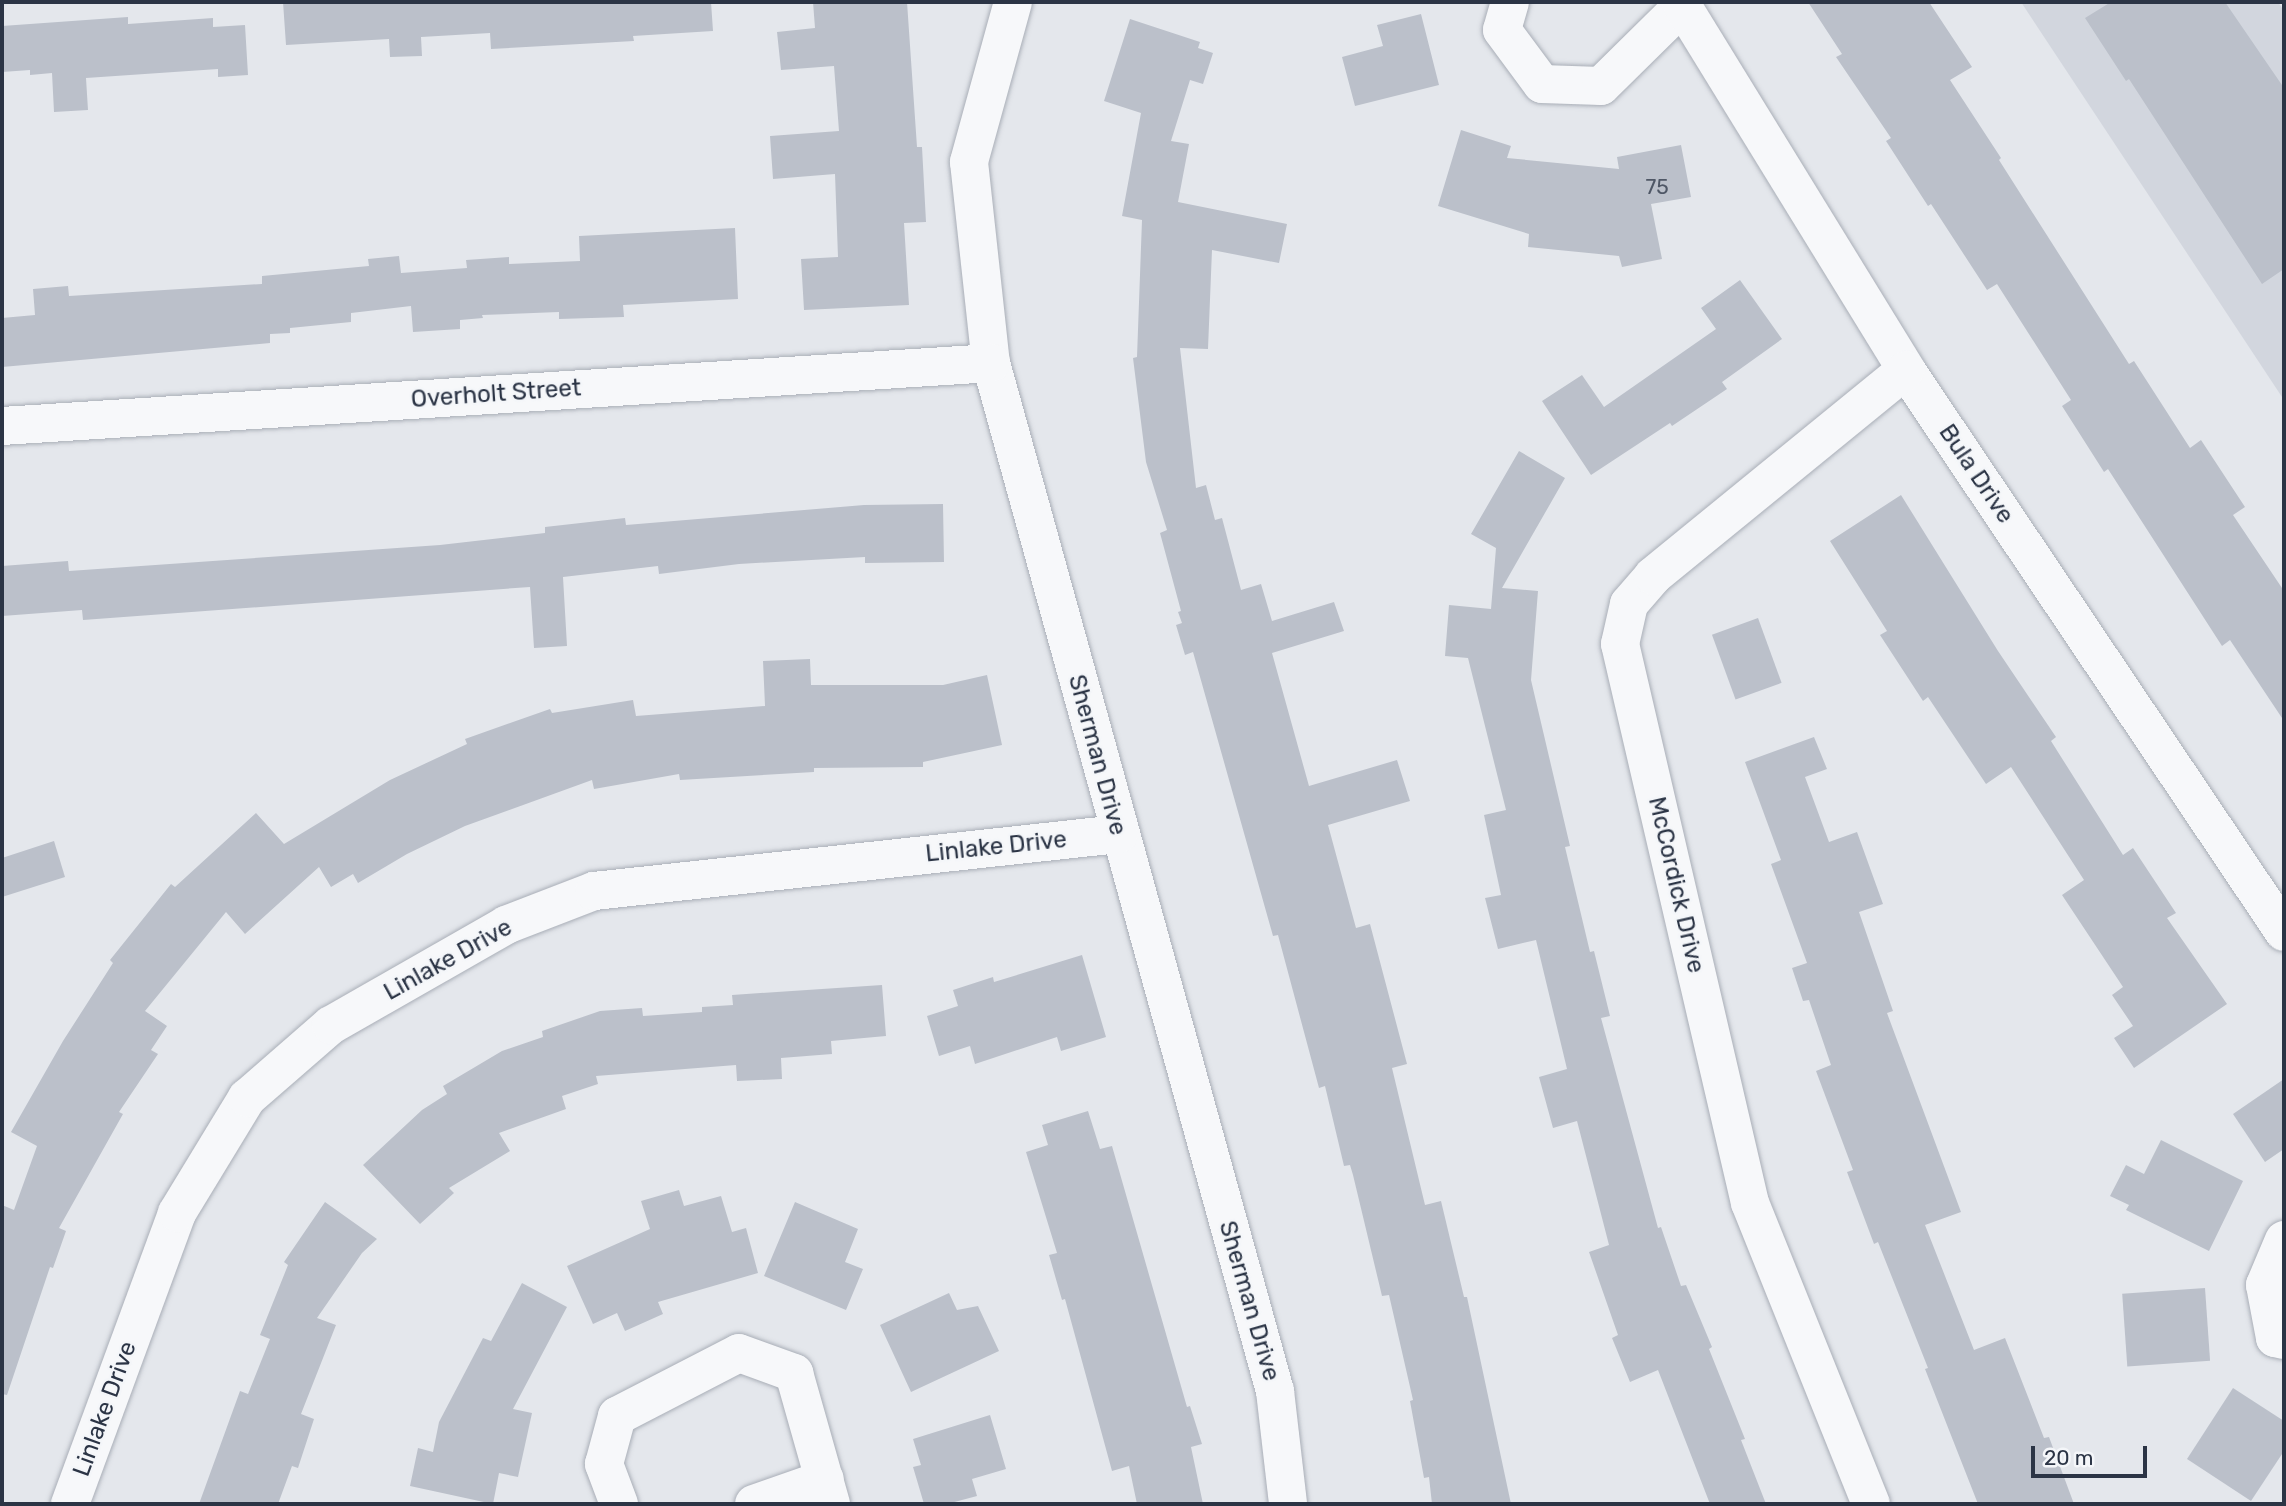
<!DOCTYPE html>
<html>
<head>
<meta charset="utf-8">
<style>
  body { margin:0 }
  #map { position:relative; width:2286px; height:1506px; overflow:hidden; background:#e4e7ec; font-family:Rubik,sans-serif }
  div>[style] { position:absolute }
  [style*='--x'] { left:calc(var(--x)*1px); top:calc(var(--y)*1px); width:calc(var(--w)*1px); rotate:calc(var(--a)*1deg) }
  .built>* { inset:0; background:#d2d6de }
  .building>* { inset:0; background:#bbc0ca; transform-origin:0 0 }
  .roads { filter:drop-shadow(0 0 2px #a9aeb7) drop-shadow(0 0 2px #a9aeb7) }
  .minor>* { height:38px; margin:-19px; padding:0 19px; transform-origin:19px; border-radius:19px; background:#f7f8fa }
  span { translate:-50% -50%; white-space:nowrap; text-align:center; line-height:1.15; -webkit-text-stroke:5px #f4f6f9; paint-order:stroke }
  .number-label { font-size:21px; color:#4f5766 }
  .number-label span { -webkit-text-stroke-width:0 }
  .street-label { font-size:24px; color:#2b3445 }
  .frame { position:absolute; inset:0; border:4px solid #2b3445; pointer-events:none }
  .scale { position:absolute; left:2031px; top:1446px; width:116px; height:32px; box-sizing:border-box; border:4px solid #2b3445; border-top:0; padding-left:9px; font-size:21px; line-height:24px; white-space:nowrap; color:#2b3445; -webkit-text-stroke:5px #f4f6f9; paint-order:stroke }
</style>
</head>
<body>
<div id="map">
  <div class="built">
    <i style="clip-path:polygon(2021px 2px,2278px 2px,2284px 11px,2284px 400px)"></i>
  </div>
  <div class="building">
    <i style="clip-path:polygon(283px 2px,711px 2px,713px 31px,633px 36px,634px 41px,491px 49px,490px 33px,421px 37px,422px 56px,390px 57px,389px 39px,286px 45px)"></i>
    <i style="clip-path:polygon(813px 2px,907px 2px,917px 147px,922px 147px,926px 222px,904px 223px,909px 305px,804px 310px,801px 259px,838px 257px,835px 174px,773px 179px,770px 136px,839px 131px,834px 66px,781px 70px,777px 32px,815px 28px)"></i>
    <i style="clip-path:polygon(1808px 2px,1929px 2px,1972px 67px,1950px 80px,2001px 158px,1999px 160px,2129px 364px,2134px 361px,2190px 448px,2201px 440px,2245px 507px,2233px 515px,2284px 591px,2284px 721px,2230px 640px,2222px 646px,2108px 469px,2104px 472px,2062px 406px,2071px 400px,1997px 284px,1987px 290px,1931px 204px,1928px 206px,1886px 141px,1891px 138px,1836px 57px,1842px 54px)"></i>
    <i style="clip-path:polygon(2111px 2px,2225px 2px,2284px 88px,2284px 269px,2262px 284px,2129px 79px,2126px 81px,2085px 18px)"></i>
    <i style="clip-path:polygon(1421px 14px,1439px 85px,1355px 106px,1342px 57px,1383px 46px,1377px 25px)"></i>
    <i style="clip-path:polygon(128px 17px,128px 24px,213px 18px,213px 27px,245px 25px,248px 75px,218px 77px,218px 69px,86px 78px,88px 110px,54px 112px,52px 73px,30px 75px,30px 70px,2px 72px,2px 26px)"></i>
    <i style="clip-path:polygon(1130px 19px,1200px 42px,1198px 48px,1213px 53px,1203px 84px,1190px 80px,1171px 141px,1189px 144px,1178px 202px,1287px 224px,1279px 263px,1212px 250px,1208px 349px,1180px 348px,1196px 488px,1206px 485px,1215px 520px,1222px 518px,1241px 590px,1261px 584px,1272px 621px,1334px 602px,1344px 631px,1272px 653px,1309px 786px,1397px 760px,1410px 801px,1328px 825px,1356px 928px,1370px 924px,1407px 1064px,1392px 1068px,1425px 1205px,1441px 1201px,1464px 1297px,1467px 1297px,1511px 1504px,1432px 1504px,1429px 1477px,1424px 1478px,1410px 1401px,1413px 1400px,1389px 1295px,1382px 1296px,1353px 1175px,1350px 1165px,1344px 1166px,1325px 1086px,1319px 1088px,1278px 935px,1273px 936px,1193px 652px,1185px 655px,1176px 625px,1182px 623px,1178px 612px,1181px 611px,1160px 533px,1167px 530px,1146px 462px,1133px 358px,1137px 357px,1142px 220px,1122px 216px,1141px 113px,1104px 101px)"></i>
    <i style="clip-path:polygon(1461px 130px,1511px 146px,1507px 158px,1619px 169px,1617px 157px,1681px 145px,1691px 197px,1651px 204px,1662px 259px,1622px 267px,1619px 256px,1528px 247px,1529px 234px,1438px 206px)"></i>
    <i style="clip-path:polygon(735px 228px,738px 299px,623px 305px,624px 317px,559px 319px,559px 312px,482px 315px,483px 318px,460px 320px,460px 329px,413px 332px,411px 306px,351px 313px,351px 322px,290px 328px,290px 333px,270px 334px,270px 343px,2px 367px,2px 318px,35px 315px,33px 289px,68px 286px,69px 296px,262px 284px,262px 276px,369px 266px,368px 259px,399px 256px,401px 273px,467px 268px,466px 260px,509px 257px,509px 264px,580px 261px,579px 236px)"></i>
    <i style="clip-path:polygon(1740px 280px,1782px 339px,1722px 382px,1727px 389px,1672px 426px,1670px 423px,1591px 475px,1542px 401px,1582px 375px,1604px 407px,1716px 329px,1701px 308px)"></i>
    <i style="clip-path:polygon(1519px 451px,1565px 478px,1502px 588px,1538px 591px,1531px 680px,1570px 846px,1565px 847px,1590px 952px,1594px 951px,1610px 1016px,1601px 1018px,1658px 1228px,1661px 1227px,1681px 1286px,1686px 1285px,1712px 1347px,1709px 1349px,1745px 1439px,1741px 1440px,1766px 1504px,1710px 1504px,1658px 1370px,1630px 1382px,1612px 1338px,1618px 1335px,1589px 1252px,1609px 1245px,1577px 1121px,1553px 1128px,1539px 1077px,1567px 1069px,1536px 940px,1498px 949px,1485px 898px,1501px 895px,1484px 815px,1506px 810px,1468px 658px,1445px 656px,1449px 605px,1491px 609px,1496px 548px,1471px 534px)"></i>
    <i style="clip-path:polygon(1901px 495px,1998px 651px,2056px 737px,2051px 741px,2123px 855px,2133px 848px,2176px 913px,2167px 918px,2227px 1004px,2134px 1068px,2114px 1038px,2133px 1026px,2112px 995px,2123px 987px,2062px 895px,2084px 880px,2011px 767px,1986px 784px,1928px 697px,1923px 701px,1880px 635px,1887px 631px,1830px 541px)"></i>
    <i style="clip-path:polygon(943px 504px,944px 562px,865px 563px,865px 557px,739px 564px,659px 574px,658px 566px,563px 577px,567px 646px,534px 648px,530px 587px,83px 620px,82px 610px,2px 616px,2px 566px,68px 561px,69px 571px,440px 545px,545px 533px,545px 527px,625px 518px,626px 525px,864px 505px)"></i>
    <i style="left:1758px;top:618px;width:69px;height:49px;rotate:70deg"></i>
    <i style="clip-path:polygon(810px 659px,811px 685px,943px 685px,987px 675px,1002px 745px,923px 762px,923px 767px,814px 768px,814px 772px,680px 780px,679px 774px,594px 789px,592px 780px,465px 826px,407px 854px,358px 883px,353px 874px,331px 887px,319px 867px,245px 934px,226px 912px,145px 1011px,167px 1026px,151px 1050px,158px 1054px,119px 1112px,123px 1114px,59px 1228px,66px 1231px,53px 1268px,50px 1267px,7px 1395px,2px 1394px,2px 1205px,14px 1210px,37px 1146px,11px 1132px,63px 1041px,113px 963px,110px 960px,171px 884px,175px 887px,256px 813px,284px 844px,390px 780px,467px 744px,465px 739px,550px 709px,552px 713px,633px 700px,636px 716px,765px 706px,763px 661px)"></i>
    <i style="clip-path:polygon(1814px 737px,1827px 769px,1805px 777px,1829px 842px,1857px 832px,1883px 904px,1859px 912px,1893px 1011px,1887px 1013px,1961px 1212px,1925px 1225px,1974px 1350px,2005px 1338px,2044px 1438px,2049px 1437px,2074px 1504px,1978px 1504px,1925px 1369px,1928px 1368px,1878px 1242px,1874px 1244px,1847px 1172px,1853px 1170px,1816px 1071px,1831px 1065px,1809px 1000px,1803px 1001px,1792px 968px,1807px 963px,1771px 864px,1781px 860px,1745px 762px)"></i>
    <i style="clip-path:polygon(54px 841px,65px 877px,2px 897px,2px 858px)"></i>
    <i style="clip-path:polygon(1082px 955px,1106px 1037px,1061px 1051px,1057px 1037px,975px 1064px,970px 1046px,939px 1056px,927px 1016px,958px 1006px,953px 990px,993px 977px,994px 982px)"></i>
    <i style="clip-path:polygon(882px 985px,886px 1036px,831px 1041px,832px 1054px,781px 1058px,782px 1079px,737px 1081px,736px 1065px,596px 1076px,598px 1084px,562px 1096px,566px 1109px,499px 1133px,510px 1151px,449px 1188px,454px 1193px,420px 1224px,363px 1165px,422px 1110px,447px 1094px,443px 1086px,502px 1051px,543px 1037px,542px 1031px,600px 1011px,642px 1008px,643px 1016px,702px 1012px,702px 1007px,733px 1005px,732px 995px)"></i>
    <i style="clip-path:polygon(2284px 1079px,2284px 1149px,2265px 1162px,2233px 1114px)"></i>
    <i style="clip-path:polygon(1088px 1111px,1100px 1149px,1112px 1146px,1187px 1407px,1190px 1406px,1202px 1444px,1191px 1447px,1203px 1504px,1137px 1504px,1129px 1466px,1112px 1471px,1065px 1299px,1062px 1300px,1049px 1255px,1057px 1253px,1026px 1152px,1048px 1145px,1042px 1125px)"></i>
    <i style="clip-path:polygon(2161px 1140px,2243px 1181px,2209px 1251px,2126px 1210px,2129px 1205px,2110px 1196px,2126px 1165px,2144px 1174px)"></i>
    <i style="clip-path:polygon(679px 1190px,684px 1206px,721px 1196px,732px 1232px,746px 1228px,758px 1273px,658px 1302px,663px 1314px,625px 1331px,617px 1313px,593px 1324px,567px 1266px,650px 1229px,641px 1201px)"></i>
    <i style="clip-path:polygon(325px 1202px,377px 1239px,362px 1253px,317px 1318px,336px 1325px,301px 1414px,314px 1419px,298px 1468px,292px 1466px,278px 1504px,199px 1504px,240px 1391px,248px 1394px,270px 1339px,260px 1335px,288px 1265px,284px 1262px)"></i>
    <i style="clip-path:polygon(795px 1202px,858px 1229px,845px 1262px,863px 1269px,846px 1310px,764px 1276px)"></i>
    <i style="clip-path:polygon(522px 1283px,567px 1307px,513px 1409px,532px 1413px,518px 1477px,499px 1473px,493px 1504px,410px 1486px,418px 1448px,433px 1452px,439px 1422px,483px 1338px,491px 1341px)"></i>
    <i style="left:2205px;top:1288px;width:73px;height:83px;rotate:86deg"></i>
    <i style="clip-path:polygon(949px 1293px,957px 1310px,978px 1306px,999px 1351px,911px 1392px,880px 1325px)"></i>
    <i style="clip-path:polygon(2233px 1388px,2284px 1421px,2284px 1451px,2251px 1501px,2187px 1459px)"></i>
    <i style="clip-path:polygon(990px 1415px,1006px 1469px,972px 1479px,977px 1496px,947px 1504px,924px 1504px,913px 1467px,921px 1465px,913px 1439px)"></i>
  </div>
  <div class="roads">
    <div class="minor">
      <i style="--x:1013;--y:2;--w:166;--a:105.4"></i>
      <i style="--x:969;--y:162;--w:202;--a:83.8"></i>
      <i style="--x:991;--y:363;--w:1067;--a:74.56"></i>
      <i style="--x:1275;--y:1391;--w:114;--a:83.4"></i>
      <i style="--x:1510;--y:2;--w:29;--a:106"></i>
      <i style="--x:1502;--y:30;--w:67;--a:53.5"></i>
      <i style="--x:1542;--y:84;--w:59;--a:1.9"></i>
      <i style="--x:1601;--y:86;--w:114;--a:-44.6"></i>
      <i style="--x:1680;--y:2;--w:432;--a:58.4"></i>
      <i style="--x:1906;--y:370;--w:677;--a:56.08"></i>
      <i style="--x:2;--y:426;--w:991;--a:-3.64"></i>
      <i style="--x:2284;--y:1240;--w:49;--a:112.9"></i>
      <i style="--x:2265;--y:1285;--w:54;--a:79.3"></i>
      <i style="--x:2275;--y:1338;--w:9;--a:13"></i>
      <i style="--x:70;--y:1504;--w:310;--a:-69.8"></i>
      <i style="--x:177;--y:1213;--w:135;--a:-58.7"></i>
      <i style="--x:247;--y:1098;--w:111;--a:-41"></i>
      <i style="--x:331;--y:1025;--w:202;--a:-29.7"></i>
      <i style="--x:506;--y:925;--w:94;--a:-21.1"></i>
      <i style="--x:594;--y:891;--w:528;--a:-6.2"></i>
      <i style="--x:619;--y:1504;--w:43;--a:-110.6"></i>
      <i style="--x:604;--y:1464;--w:50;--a:-74.8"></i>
      <i style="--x:617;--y:1416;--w:137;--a:-27.3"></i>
      <i style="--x:739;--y:1353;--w:59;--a:20"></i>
      <i style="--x:794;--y:1373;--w:136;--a:74.2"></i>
      <i style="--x:754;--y:1504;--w:75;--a:-19.4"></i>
      <i style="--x:1871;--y:1504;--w:324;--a:-111.9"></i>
      <i style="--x:1750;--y:1203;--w:574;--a:-103.09"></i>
      <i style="--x:1620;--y:644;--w:41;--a:-77.3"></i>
      <i style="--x:1629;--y:604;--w:37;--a:-49"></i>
      <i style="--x:1653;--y:576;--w:326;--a:-39.2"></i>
    </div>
  </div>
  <div class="number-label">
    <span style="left:1657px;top:187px">75</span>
  </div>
  <div class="street-label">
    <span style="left:496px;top:394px;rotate:-4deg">Overholt Street</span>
    <span style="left:1976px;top:474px;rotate:56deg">Bula Drive</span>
    <span style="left:1097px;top:755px;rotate:75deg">Sherman Drive</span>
    <span style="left:996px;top:847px;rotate:-6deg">Linlake Drive</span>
    <span style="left:1676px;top:885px;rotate:77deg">McCordick Drive</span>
    <span style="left:448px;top:960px;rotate:-29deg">Linlake Drive</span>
    <span style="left:1249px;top:1301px;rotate:74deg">Sherman Drive</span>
    <span style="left:105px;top:1409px;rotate:-70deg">Linlake Drive</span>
  </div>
  <div class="frame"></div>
  <div class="scale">20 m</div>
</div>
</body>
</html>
